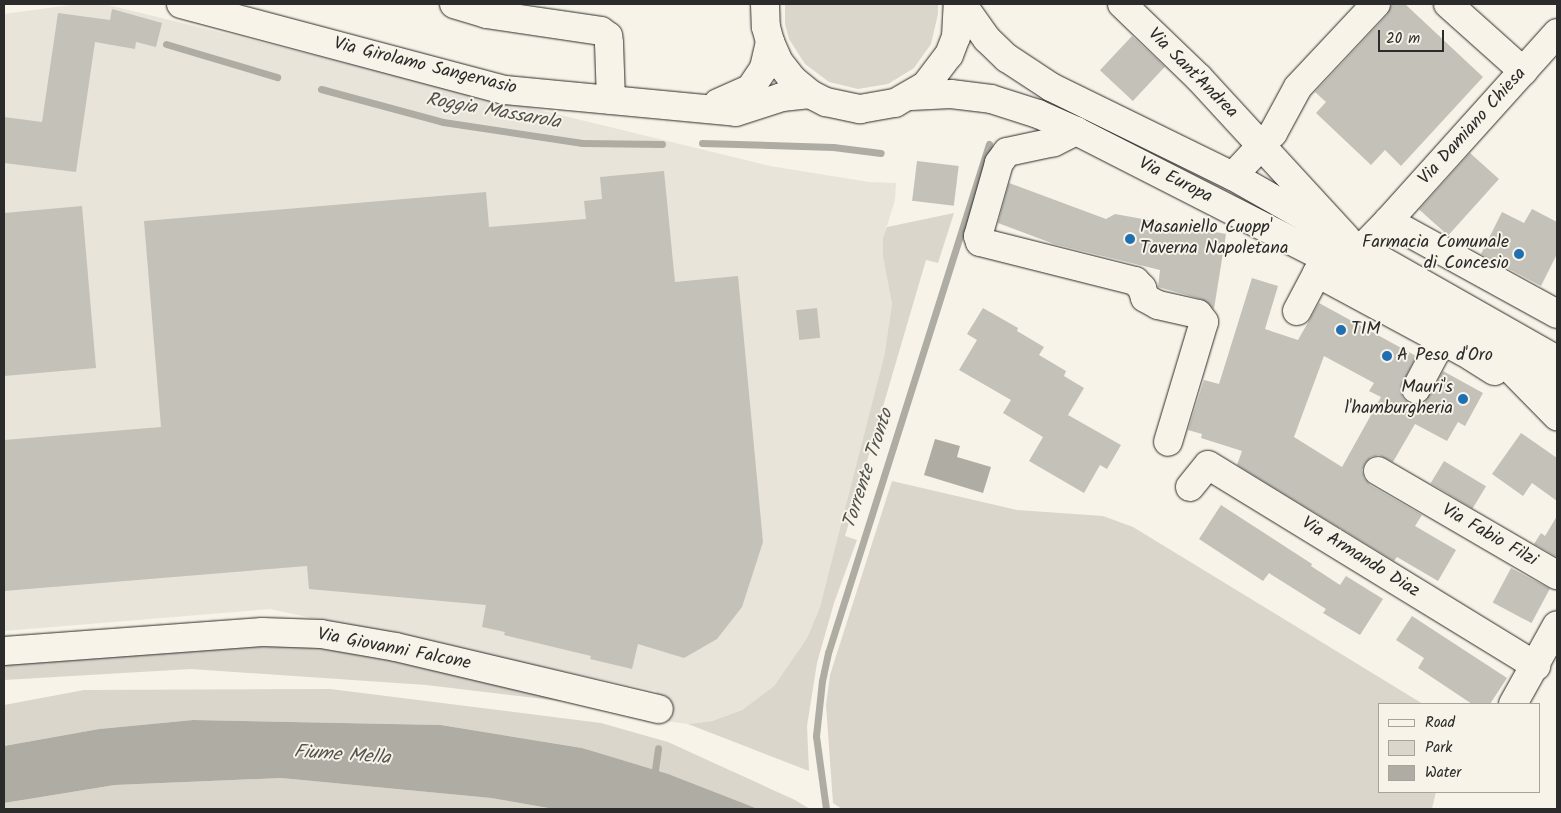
<!DOCTYPE html>
<html>
<head>
<meta charset="utf-8">
<style>
  body { margin:0 }
  #map { position:relative; width:1561px; height:813px; overflow:hidden; background:#f7f3e8; font-family:Kalam,sans-serif }
  div>[style] { position:absolute }
  [style*='--x'] { left:calc(var(--x)*1px); top:calc(var(--y)*1px); width:calc(var(--w)*1px); rotate:calc(var(--a)*1deg) }
  .built>* { inset:0; background:#e8e4da }
  .green>* { inset:0; background:#dad6cc }
  .water>* { inset:0; background:#afaca4 }
  .stream>* { height:7px; margin:-3.5px; padding:0 3.5px; transform-origin:3.5px; border-radius:3.5px; background:#afaca4 }
  .building>* { inset:0; background:#c4c1b9; transform-origin:0 0 }
  .roads { filter:drop-shadow(0 0 1px #2b2b2b) drop-shadow(0 0 1px #2b2b2b) }
  .minor>* { height:28px; margin:-14px; padding:0 14px; transform-origin:14px; border-radius:14px; background:#f7f3e8 }
  .major>* { height:28px; margin:-14px; padding:0 14px; transform-origin:14px; border-radius:14px; background:#f7f3e8 }
  .dots>* { width:14px; height:14px; translate:-50% -50%; box-sizing:border-box; border:2px solid #f7f3e8; border-radius:50% }
  span { translate:-50% -50%; white-space:nowrap; text-align:center; line-height:1.15; -webkit-text-stroke:4px #f7f3e8; paint-order:stroke }
  .street-label { font-size:18px; color:#2b2b2b }
  .poi-label { font-size:18px; color:#2b2b2b }
  .left { translate:0 -50%; text-align:left }
  .right { translate:-100% -50%; text-align:right }
  .water-label { font-size:19px; color:#53524f; font-style:italic }
  .frame { position:absolute; inset:0; border:5px solid #2b2b2b; pointer-events:none }
  .legend { position:absolute; left:1378px; top:703px; width:162px; height:90px; box-sizing:border-box; background:#f7f3e8; border:1px solid #a5a39c; margin:0; padding:6px 9px; list-style:none; font-size:15px; color:#2b2b2b }
  .legend li { display:flex; align-items:center; gap:10px; height:25px }
  .legend b { width:25px; border:1px solid #a5a39c }
  .scale { position:absolute; left:1378px; top:30px; width:66px; height:22px; box-sizing:border-box; border:2px solid #2b2b2b; border-top:0; padding-left:6px; font-size:15px; line-height:18px; white-space:nowrap; color:#2b2b2b; -webkit-text-stroke:4px #f7f3e8; paint-order:stroke }
</style>
</head>
<body>
<div id="map">
  <div class="built">
    <i style="clip-path:polygon(78px 4px,104px 4px,770px 166px,869px 182px,896px 183px,895px 200px,883px 239px,883px 257px,892px 304px,884px 357px,868px 427px,820px 607px,807px 638px,774px 686px,742px 710px,712px 721px,688px 724px,666px 721px,656px 691px,270px 609px,4px 631px,4px 14px)"></i>
  </div>
  <div class="green">
    <i style="clip-path:polygon(785px 4px,938px 4px,938px 14px,931px 44px,914px 68px,888px 84px,858px 89px,829px 82px,805px 64px,789px 39px,785px 24px)"></i>
    <i style="clip-path:polygon(954px 213px,938px 263px,926px 260px,845px 536px,857px 540px,834px 603px,817px 663px,807px 726px,809px 771px,688px 724px,712px 721px,742px 710px,774px 686px,807px 638px,820px 607px,884px 357px,892px 304px,883px 257px,883px 238px,887px 227px)"></i>
    <i style="clip-path:polygon(892px 481px,1017px 510px,1103px 516px,1133px 527px,1423px 704px,1380px 704px,1380px 792px,1436px 792px,1432px 809px,842px 809px,833px 803px,826px 705px,830px 675px)"></i>
    <i style="clip-path:polygon(271px 642px,395px 653px,653px 716px,648px 720px,568px 702px,426px 685px,191px 669px,4px 680px,4px 662px,110px 651px)"></i>
    <i style="clip-path:polygon(330px 689px,601px 723px,668px 742px,795px 800px,810px 809px,758px 809px,582px 748px,441px 725px,193px 720px,99px 729px,4px 746px,4px 705px,84px 690px)"></i>
    <i style="clip-path:polygon(281px 778px,491px 798px,554px 809px,4px 809px,4px 803px,115px 785px)"></i>
  </div>
  <div class="water">
    <i style="clip-path:polygon(935px 439px,960px 446px,957px 457px,991px 467px,983px 493px,924px 475px)"></i>
    <i style="clip-path:polygon(193px 720px,441px 725px,582px 748px,668px 774px,758px 809px,554px 809px,491px 798px,281px 778px,115px 785px,4px 803px,4px 746px,99px 729px)"></i>
  </div>
  <div class="stream">
    <i style="--x:166;--y:44;--w:116;--a:16.6"></i>
    <i style="--x:321;--y:89;--w:126;--a:15.1"></i>
    <i style="--x:443;--y:122;--w:141;--a:8.6"></i>
    <i style="--x:582;--y:143;--w:80;--a:0.7"></i>
    <i style="--x:702;--y:143;--w:131;--a:1.7"></i>
    <i style="--x:833;--y:147;--w:48;--a:7.1"></i>
    <i style="--x:654;--y:777;--w:29;--a:-82"></i>
    <i style="--x:826;--y:809;--w:74;--a:-97.8"></i>
    <i style="--x:816;--y:736;--w:55;--a:-83.8"></i>
    <i style="--x:822;--y:681;--w:29;--a:-78"></i>
    <i style="--x:828;--y:653;--w:534;--a:-72.45"></i>
  </div>
  <div class="building">
    <i style="clip-path:polygon(1392px 4px,1405px 4px,1483px 77px,1401px 166px,1385px 150px,1371px 165px,1316px 113px,1326px 102px,1315px 92px,1387px 15px)"></i>
    <i style="clip-path:polygon(112px 9px,162px 23px,156px 47px,136px 42px,135px 49px,95px 42px,76px 172px,4px 163px,4px 117px,42px 122px,58px 13px,110px 20px)"></i>
    <i style="left:1132px;top:36px;width:45px;height:47px;rotate:43deg"></i>
    <i style="left:1470px;top:153px;width:39px;height:76px;rotate:42deg"></i>
    <i style="left:917px;top:161px;width:42px;height:40px;rotate:7deg"></i>
    <i style="clip-path:polygon(664px 171px,675px 282px,738px 276px,763px 542px,742px 607px,717px 639px,684px 658px,638px 644px,632px 669px,590px 659px,591px 656px,504px 635px,505px 632px,482px 627px,486px 605px,309px 589px,307px 566px,4px 591px,4px 440px,161px 427px,144px 221px,486px 192px,489px 227px,586px 219px,584px 201px,602px 199px,600px 177px)"></i>
    <i style="clip-path:polygon(1009px 183px,1106px 219px,1115px 214px,1226px 234px,1214px 309px,1201px 299px,1158px 287px,1160px 270px,1054px 244px,998px 223px)"></i>
    <i style="clip-path:polygon(82px 206px,96px 368px,4px 376px,4px 213px)"></i>
    <i style="clip-path:polygon(1532px 209px,1557px 222px,1557px 254px,1541px 286px,1481px 254px,1502px 212px,1524px 223px)"></i>
    <i style="clip-path:polygon(evenodd,1252px 278px,1278px 286px,1265px 329px,1298px 340px,1319px 303px,1416px 356px,1400px 389px,1403px 398px,1409px 403px,1417px 405px,1425px 402px,1443px 371px,1483px 393px,1465px 426px,1458px 422px,1447px 441px,1415px 424px,1393px 462px,1379px 455px,1371px 457px,1365px 463px,1362px 470px,1364px 478px,1370px 485px,1422px 515px,1415px 526px,1456px 550px,1438px 581px,1397px 557px,1394px 561px,1237px 465px,1242px 451px,1201px 438px,1202px 434px,1188px 430px,1204px 380px,1219px 384px,1252px 278px,1324px 356px,1374px 383px,1369px 391px,1381px 397px,1342px 467px,1294px 437px,1324px 356px)"></i>
    <i style="left:817px;top:308px;width:30px;height:21px;rotate:84deg"></i>
    <i style="clip-path:polygon(983px 308px,1018px 328px,1017px 331px,1044px 347px,1039px 355px,1066px 371px,1064px 376px,1084px 388px,1068px 415px,1121px 445px,1107px 469px,1100px 465px,1084px 493px,1029px 461px,1043px 437px,1003px 413px,1011px 400px,959px 370px,977px 340px,967px 334px)"></i>
    <i style="clip-path:polygon(1521px 433px,1557px 458px,1557px 501px,1532px 483px,1523px 496px,1492px 474px)"></i>
    <i style="left:1444px;top:461px;width:49px;height:26px;rotate:31deg"></i>
    <i style="clip-path:polygon(1221px 505px,1312px 564px,1311px 566px,1340px 585px,1346px 576px,1383px 599px,1360px 635px,1323px 613px,1326px 609px,1269px 573px,1263px 581px,1199px 539px)"></i>
    <i style="clip-path:polygon(1557px 516px,1557px 557px,1534px 544px,1541px 533px,1545px 536px)"></i>
    <i style="left:1511px;top:568px;width:44px;height:39px;rotate:28deg"></i>
    <i style="clip-path:polygon(1412px 616px,1507px 678px,1490px 704px,1472px 704px,1418px 668px,1424px 658px,1396px 640px)"></i>
  </div>
  <div class="roads">
    <div class="minor">
      <i style="--x:181;--y:4;--w:335;--a:14.9"></i>
      <i style="--x:505;--y:90;--w:232;--a:5.4"></i>
      <i style="--x:736;--y:112;--w:48;--a:-18.1"></i>
      <i style="--x:782;--y:97;--w:28;--a:-6"></i>
      <i style="--x:454;--y:4;--w:34;--a:17"></i>
      <i style="--x:486;--y:14;--w:116;--a:8.4"></i>
      <i style="--x:601;--y:31;--w:9;--a:36"></i>
      <i style="--x:608;--y:36;--w:7;--a:82"></i>
      <i style="--x:609;--y:43;--w:57;--a:88"></i>
      <i style="--x:1122;--y:4;--w:107;--a:43.9"></i>
      <i style="--x:1199;--y:78;--w:217;--a:47.4"></i>
      <i style="--x:1448;--y:4;--w:101;--a:41.8"></i>
      <i style="--x:718;--y:103;--w:35;--a:-24"></i>
      <i style="--x:750;--y:89;--w:25;--a:-56"></i>
      <i style="--x:764;--y:68;--w:27;--a:-77"></i>
      <i style="--x:1076;--y:131;--w:25;--a:153"></i>
      <i style="--x:1054;--y:142;--w:48;--a:168"></i>
      <i style="--x:1007;--y:152;--w:14;--a:126"></i>
      <i style="--x:999;--y:163;--w:76;--a:106"></i>
      <i style="--x:978;--y:236;--w:6;--a:72"></i>
      <i style="--x:980;--y:242;--w:160;--a:14.1"></i>
      <i style="--x:1135;--y:281;--w:10;--a:45"></i>
      <i style="--x:1142;--y:288;--w:10;--a:73"></i>
      <i style="--x:1145;--y:298;--w:15;--a:28"></i>
      <i style="--x:1158;--y:305;--w:41;--a:12.7"></i>
      <i style="--x:1198;--y:314;--w:10;--a:53"></i>
      <i style="--x:1204;--y:322;--w:125;--a:106.7"></i>
      <i style="--x:1233;--y:176;--w:59;--a:-47.1"></i>
      <i style="--x:1273;--y:133;--w:52;--a:-61.5"></i>
      <i style="--x:1298;--y:87;--w:114;--a:-46.8"></i>
      <i style="--x:1388;--y:221;--w:253;--a:-48"></i>
      <i style="--x:1362;--y:248;--w:37;--a:-46"></i>
      <i style="--x:1388;--y:221;--w:193;--a:28.8"></i>
      <i style="--x:1317;--y:273;--w:167;--a:28.3"></i>
      <i style="--x:1464;--y:352;--w:36;--a:32"></i>
      <i style="--x:1297;--y:311;--w:60;--a:-62.2"></i>
      <i style="--x:1497;--y:355;--w:86;--a:45.5"></i>
      <i style="--x:1416;--y:389;--w:72;--a:-62"></i>
      <i style="--x:1378;--y:471;--w:207;--a:30.2"></i>
      <i style="--x:1190;--y:487;--w:28;--a:-51"></i>
      <i style="--x:1208;--y:465;--w:385;--a:31.5"></i>
      <i style="--x:4;--y:651;--w:259;--a:-4.2"></i>
      <i style="--x:262;--y:632;--w:59;--a:1.9"></i>
      <i style="--x:321;--y:634;--w:76;--a:9.8"></i>
      <i style="--x:396;--y:647;--w:270;--a:13.3"></i>
      <i style="--x:1513;--y:704;--w:90;--a:-60.9"></i>
    </div>
    <div class="major">
      <i style="--x:765;--y:4;--w:23;--a:88"></i>
      <i style="--x:766;--y:27;--w:16;--a:75"></i>
      <i style="--x:770;--y:42;--w:22;--a:66"></i>
      <i style="--x:779;--y:62;--w:23;--a:52"></i>
      <i style="--x:793;--y:80;--w:22;--a:39"></i>
      <i style="--x:810;--y:94;--w:18;--a:27"></i>
      <i style="--x:826;--y:102;--w:35;--a:12"></i>
      <i style="--x:860;--y:109;--w:36;--a:-10"></i>
      <i style="--x:895;--y:103;--w:36;--a:-30"></i>
      <i style="--x:926;--y:85;--w:38;--a:-53"></i>
      <i style="--x:949;--y:55;--w:19;--a:-69"></i>
      <i style="--x:956;--y:37;--w:33;--a:-87"></i>
      <i style="--x:962;--y:4;--w:43;--a:54.5"></i>
      <i style="--x:987;--y:39;--w:28;--a:44"></i>
      <i style="--x:1007;--y:58;--w:53;--a:33.4"></i>
      <i style="--x:1051;--y:87;--w:203;--a:26.1"></i>
      <i style="--x:1233;--y:176;--w:373;--a:29.6"></i>
      <i style="--x:911;--y:96;--w:40;--a:-2.9"></i>
      <i style="--x:951;--y:94;--w:40;--a:7.1"></i>
      <i style="--x:991;--y:99;--w:49;--a:17.7"></i>
      <i style="--x:1038;--y:114;--w:42;--a:24.1"></i>
      <i style="--x:1076;--y:131;--w:280;--a:27"></i>
      <i style="--x:1325;--y:258;--w:264;--a:28.7"></i>
    </div>
  </div>
  <div class="dots">
    <i style="left:1130px;top:239px;background:#1f6fb2"></i>
    <i style="left:1519px;top:254px;background:#1f6fb2"></i>
    <i style="left:1341px;top:330px;background:#1f6fb2"></i>
    <i style="left:1387px;top:356px;background:#1f6fb2"></i>
    <i style="left:1463px;top:399px;background:#1f6fb2"></i>
  </div>
  <div class="street-label">
    <span style="left:425px;top:67px;rotate:14deg">Via Girolamo Sangervasio</span>
    <span style="left:1192px;top:74px;rotate:45deg">Via Sant'Andrea</span>
    <span style="left:1473px;top:127px;rotate:-48deg">Via Damiano Chiesa</span>
    <span style="left:1175px;top:181px;rotate:27deg">Via Europa</span>
    <span style="left:1489px;top:536px;rotate:30deg">Via Fabio Filzi</span>
    <span style="left:1360px;top:558px;rotate:32deg">Via Armando Diaz</span>
    <span style="left:394px;top:650px;rotate:11deg">Via Giovanni Falcone</span>
  </div>
  <div class="poi-label">
    <span class="left" style="left:1140px;top:239px">Masaniello Cuopp'<br>Taverna Napoletana</span>
    <span class="right" style="left:1509px;top:254px">Farmacia Comunale<br>di Concesio</span>
    <span class="left" style="left:1351px;top:330px">TIM</span>
    <span class="left" style="left:1397px;top:356px">A Peso d'Oro</span>
    <span class="right" style="left:1453px;top:399px">Mauri's<br>l'hamburgheria</span>
  </div>
  <div class="water-label">
    <span style="left:493px;top:112px;rotate:10deg">Roggia Massarola</span>
    <span style="left:869px;top:469px;rotate:-72deg">Torrente Tronto</span>
    <span style="left:342px;top:756px;rotate:4deg">Fiume Mella</span>
  </div>
  <div class="frame"></div>
  <ul class="legend">
  <li><b style="height:6px;background:#f7f3e8"></b>Road</li>
  <li><b style="height:14px;background:#dad6cc"></b>Park</li>
  <li><b style="height:14px;background:#afaca4"></b>Water</li>
  </ul>
  <div class="scale">20 m</div>
</div>
</body>
</html>
